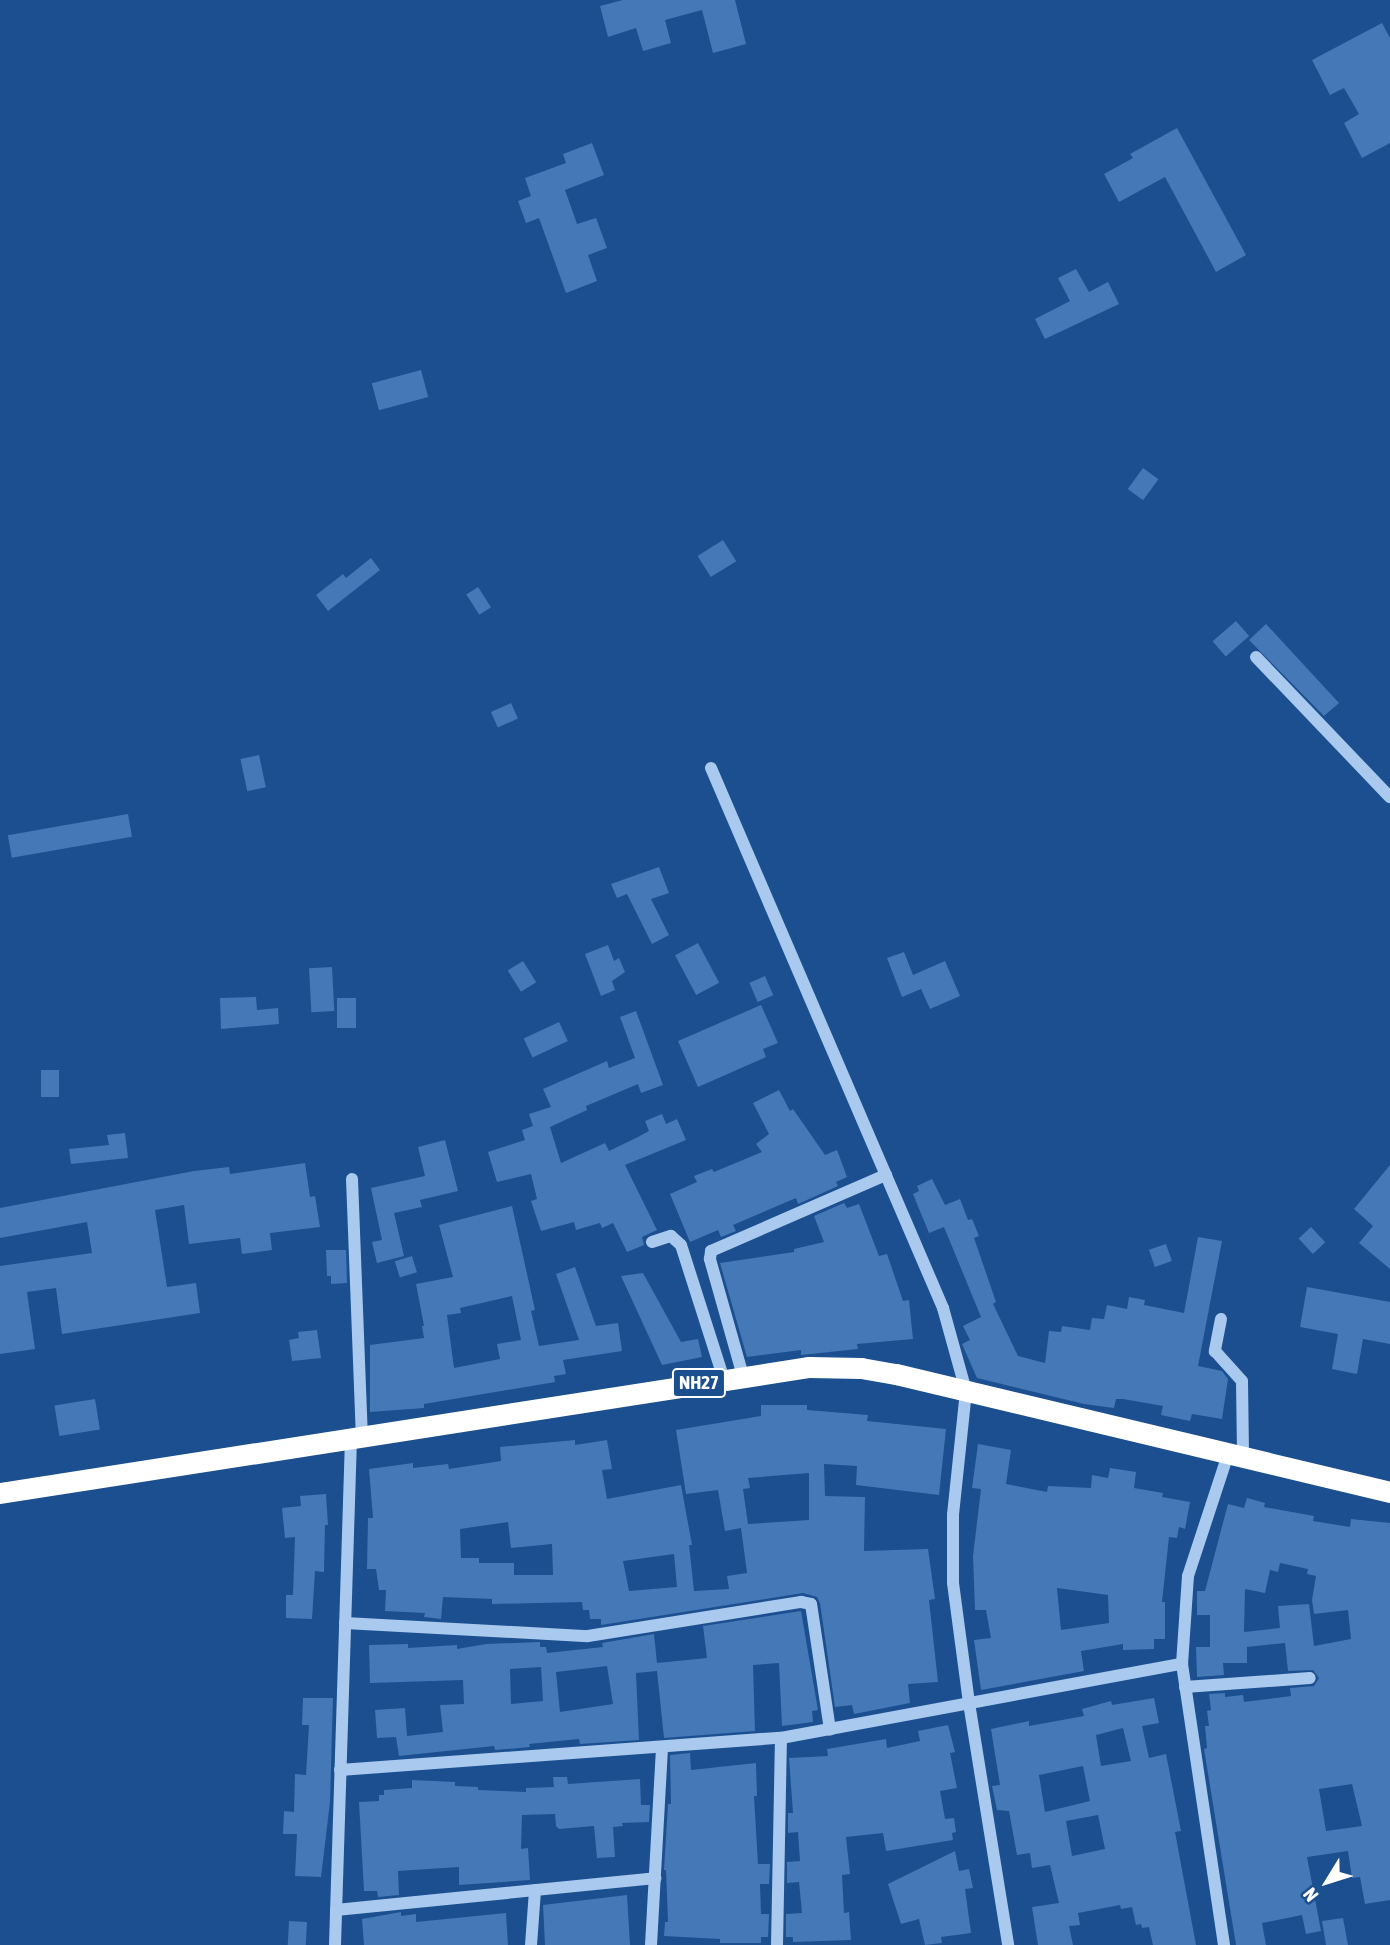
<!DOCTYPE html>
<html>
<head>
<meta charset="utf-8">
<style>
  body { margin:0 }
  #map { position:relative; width:1390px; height:1945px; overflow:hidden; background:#1b4f8f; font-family:"Asap Condensed",sans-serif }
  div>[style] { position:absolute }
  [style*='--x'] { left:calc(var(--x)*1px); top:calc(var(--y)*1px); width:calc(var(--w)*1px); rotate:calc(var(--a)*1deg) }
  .building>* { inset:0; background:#4478b7; transform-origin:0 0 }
  .minor>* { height:12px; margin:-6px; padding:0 6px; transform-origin:6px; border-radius:6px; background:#a9c9ee }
  .highway>* { height:21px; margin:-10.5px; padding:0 10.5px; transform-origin:10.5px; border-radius:10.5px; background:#fff }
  span { translate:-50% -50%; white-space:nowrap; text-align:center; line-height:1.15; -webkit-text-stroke:7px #1b4f8f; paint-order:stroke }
  .shield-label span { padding:2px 5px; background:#1b4f8f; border:2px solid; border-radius:5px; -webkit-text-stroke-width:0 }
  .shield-label { font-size:19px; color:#fff; font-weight:700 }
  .north { position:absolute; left:1292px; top:1847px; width:70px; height:70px; -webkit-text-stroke:5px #1b4f8f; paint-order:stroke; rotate:232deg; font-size:19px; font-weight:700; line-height:28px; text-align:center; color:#fff }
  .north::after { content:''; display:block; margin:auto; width:24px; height:32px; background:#fff; clip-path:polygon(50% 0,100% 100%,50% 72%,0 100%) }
</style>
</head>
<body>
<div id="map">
  <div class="building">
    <i style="clip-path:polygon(623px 0,735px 0,746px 44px,713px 53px,702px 10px,665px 20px,671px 43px,643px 51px,636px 28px,608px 37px,600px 6px)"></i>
    <i style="clip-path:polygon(1382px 23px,1390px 38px,1390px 143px,1362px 158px,1344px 123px,1359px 114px,1344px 88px,1330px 95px,1312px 60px)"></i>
    <i style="clip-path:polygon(1177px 128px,1246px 255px,1216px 272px,1165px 177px,1119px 202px,1104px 174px,1133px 158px,1130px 154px)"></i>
    <i style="clip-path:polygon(592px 143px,604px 175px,565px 190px,577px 224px,596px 218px,607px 248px,588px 255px,597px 281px,566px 293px,539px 218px,526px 223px,518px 201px,531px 196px,525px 178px,566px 163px,563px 154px)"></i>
    <i style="clip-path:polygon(1076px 269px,1089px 292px,1108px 282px,1119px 304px,1045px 339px,1035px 319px,1070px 301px,1058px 278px)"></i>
    <i style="left:421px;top:370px;width:28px;height:51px;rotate:75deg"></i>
    <i style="left:1143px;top:468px;width:19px;height:26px;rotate:36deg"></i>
    <i style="left:723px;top:540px;width:25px;height:30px;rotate:58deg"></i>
    <i style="clip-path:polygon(371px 558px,380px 570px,328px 611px,316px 595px,343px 574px,346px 578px)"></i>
    <i style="left:478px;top:587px;width:24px;height:14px;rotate:57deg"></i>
    <i style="left:1236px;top:621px;width:20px;height:31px;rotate:49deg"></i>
    <i style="clip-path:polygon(1266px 624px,1339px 703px,1324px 716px,1249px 640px)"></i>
    <i style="left:511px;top:703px;width:17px;height:22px;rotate:66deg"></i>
    <i style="left:259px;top:755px;width:33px;height:19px;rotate:78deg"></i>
    <i style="left:128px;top:814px;width:23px;height:122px;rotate:80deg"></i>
    <i style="clip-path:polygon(659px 867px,669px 893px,651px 899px,669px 935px,652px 944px,627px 894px,617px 898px,611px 884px)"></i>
    <i style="left:698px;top:943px;width:45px;height:26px;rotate:62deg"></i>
    <i style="clip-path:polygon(608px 945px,614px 961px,619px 958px,625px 972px,612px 981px,615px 990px,601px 996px,585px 954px)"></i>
    <i style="clip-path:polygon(904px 952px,913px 975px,945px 961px,960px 996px,930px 1009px,921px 989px,902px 997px,887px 958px)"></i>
    <i style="left:523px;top:961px;width:25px;height:18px;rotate:58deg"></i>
    <i style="left:332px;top:967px;width:44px;height:23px;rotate:87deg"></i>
    <i style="left:765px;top:976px;width:21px;height:17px;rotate:67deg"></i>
    <i style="clip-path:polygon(256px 997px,257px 1010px,278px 1008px,279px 1024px,221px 1029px,220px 998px)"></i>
    <i style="left:337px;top:998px;width:19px;height:30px"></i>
    <i style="clip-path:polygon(761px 1005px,778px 1043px,763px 1049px,766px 1057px,698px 1087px,678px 1041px)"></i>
    <i style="clip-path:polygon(636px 1011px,663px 1085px,641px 1093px,638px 1084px,586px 1106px,587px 1110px,550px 1127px,561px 1163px,605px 1143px,609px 1151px,636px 1138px,649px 1131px,645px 1121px,662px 1114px,666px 1124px,677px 1119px,686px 1140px,625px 1165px,657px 1230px,642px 1237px,644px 1245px,627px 1252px,613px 1223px,602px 1228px,600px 1223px,576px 1230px,574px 1222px,541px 1231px,531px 1201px,537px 1199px,531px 1174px,497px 1182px,488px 1152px,525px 1140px,522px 1130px,533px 1126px,529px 1114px,551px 1107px,543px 1089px,607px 1061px,609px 1068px,635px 1058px,620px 1017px)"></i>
    <i style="left:559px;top:1022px;width:21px;height:39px;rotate:65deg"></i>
    <i style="left:41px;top:1070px;width:18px;height:27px"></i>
    <i style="clip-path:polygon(779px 1090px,790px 1111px,793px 1109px,825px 1155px,837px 1150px,847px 1177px,836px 1182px,838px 1186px,798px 1204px,796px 1198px,733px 1225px,736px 1231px,721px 1237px,718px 1230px,690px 1242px,670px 1194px,697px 1182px,694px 1176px,712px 1169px,714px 1172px,762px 1152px,756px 1144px,769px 1134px,753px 1103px)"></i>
    <i style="clip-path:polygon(125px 1133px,128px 1158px,71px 1164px,69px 1149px,109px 1145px,107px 1135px)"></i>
    <i style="clip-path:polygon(445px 1140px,458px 1191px,420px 1200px,422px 1207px,394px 1213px,404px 1256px,377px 1263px,372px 1242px,382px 1240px,371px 1188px,425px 1176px,418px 1147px)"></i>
    <i style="clip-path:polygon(305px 1163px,310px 1197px,315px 1196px,320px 1227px,270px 1233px,272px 1250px,242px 1254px,240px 1238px,189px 1244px,184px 1205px,155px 1210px,167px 1287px,196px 1283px,200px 1313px,62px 1334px,56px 1288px,27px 1292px,35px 1349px,0 1354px,0 1266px,92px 1253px,87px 1222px,0 1238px,0 1208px,194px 1171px,229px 1167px,230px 1174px)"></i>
    <i style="clip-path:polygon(1390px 1165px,1390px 1269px,1359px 1243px,1373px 1226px,1354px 1209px)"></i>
    <i style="clip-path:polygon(932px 1179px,945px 1205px,960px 1199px,968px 1220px,972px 1219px,979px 1236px,974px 1238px,996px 1302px,993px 1304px,1018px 1356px,1045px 1363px,1049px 1331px,1061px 1332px,1062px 1326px,1090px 1330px,1092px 1318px,1104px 1319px,1107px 1305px,1127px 1309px,1129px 1297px,1145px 1300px,1144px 1305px,1184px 1313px,1198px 1237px,1222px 1241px,1198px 1366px,1222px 1371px,1228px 1379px,1222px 1419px,1192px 1414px,1190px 1421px,1161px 1415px,1163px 1406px,1123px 1399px,1116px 1399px,1114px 1408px,1084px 1404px,977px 1378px,962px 1344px,970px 1340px,963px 1326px,981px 1317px,944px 1227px,929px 1233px,913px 1194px,919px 1191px,917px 1186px)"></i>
    <i style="clip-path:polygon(844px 1203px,847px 1208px,859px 1204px,879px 1256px,887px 1254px,903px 1301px,909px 1300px,913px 1339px,857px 1344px,858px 1349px,801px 1355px,801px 1350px,747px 1357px,720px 1263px,794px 1252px,794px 1249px,824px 1242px,814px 1216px)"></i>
    <i style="clip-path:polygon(evenodd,512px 1206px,535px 1310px,531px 1311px,539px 1346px,579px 1340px,556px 1274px,575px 1267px,596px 1326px,618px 1323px,622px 1351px,563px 1360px,566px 1374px,554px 1376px,555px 1382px,424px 1404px,424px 1408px,370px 1412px,370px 1345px,424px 1338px,422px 1326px,424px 1326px,416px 1284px,453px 1277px,439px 1225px,512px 1206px,512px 1296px,521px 1340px,497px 1344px,500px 1359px,454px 1368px,447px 1315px,461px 1313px,460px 1308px,512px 1296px)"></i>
    <i style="left:1311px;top:1227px;width:21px;height:17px;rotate:47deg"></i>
    <i style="left:1166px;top:1244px;width:18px;height:18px;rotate:71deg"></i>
    <i style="clip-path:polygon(326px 1250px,346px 1250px,347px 1283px,331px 1284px,331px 1276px,327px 1276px)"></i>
    <i style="left:412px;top:1256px;width:17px;height:18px;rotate:73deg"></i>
    <i style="clip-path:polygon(643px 1273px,681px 1342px,698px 1339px,702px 1357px,662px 1365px,621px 1276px)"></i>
    <i style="clip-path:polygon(1307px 1287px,1390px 1302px,1390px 1344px,1363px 1339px,1357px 1374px,1332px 1369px,1338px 1334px,1300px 1327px)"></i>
    <i style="clip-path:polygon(317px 1330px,321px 1358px,292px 1361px,289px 1340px,299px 1338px,298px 1332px)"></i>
    <i style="left:95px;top:1399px;width:31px;height:41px;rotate:81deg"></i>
    <i style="clip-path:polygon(evenodd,761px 1405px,807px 1405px,807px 1410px,868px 1415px,867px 1421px,946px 1429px,939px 1495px,856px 1485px,857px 1466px,824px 1464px,825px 1496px,865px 1497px,864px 1551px,928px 1549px,935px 1599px,929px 1600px,938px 1682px,908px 1684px,910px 1703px,854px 1714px,852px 1705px,835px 1707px,820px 1603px,817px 1597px,803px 1593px,601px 1625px,601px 1619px,590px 1619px,589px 1610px,583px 1610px,582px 1602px,492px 1604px,492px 1599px,443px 1597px,441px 1619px,424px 1617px,425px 1613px,385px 1611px,386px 1590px,379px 1590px,376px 1569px,367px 1569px,368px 1518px,373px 1518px,369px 1469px,413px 1463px,413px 1468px,448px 1464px,449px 1469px,501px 1461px,500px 1447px,575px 1440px,575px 1445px,607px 1440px,612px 1469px,602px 1470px,607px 1499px,681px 1485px,692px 1545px,689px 1545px,694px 1591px,729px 1589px,727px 1576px,747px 1573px,741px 1528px,725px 1531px,718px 1490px,686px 1494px,676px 1430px,761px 1416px,761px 1405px,809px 1473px,809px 1520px,748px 1524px,743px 1489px,750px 1488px,748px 1478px,809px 1473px,761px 1405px,508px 1522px,511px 1548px,552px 1544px,553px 1575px,514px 1575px,514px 1563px,479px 1563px,479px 1558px,461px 1558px,460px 1529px,508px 1522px,761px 1405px,674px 1554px,677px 1587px,629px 1591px,623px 1561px,674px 1554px)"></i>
    <i style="clip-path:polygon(evenodd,978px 1444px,1011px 1450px,1006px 1484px,1047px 1492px,1048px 1486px,1091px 1488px,1092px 1475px,1108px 1478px,1110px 1468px,1136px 1472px,1134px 1488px,1163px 1493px,1162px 1497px,1190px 1502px,1185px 1529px,1179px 1527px,1177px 1538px,1169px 1537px,1162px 1602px,1165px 1602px,1165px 1639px,1154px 1639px,1154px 1649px,1123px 1650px,1123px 1644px,1081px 1651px,1084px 1671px,981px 1690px,974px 1640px,991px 1638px,986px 1610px,975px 1610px,973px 1556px,981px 1489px,972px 1488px,978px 1444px,1057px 1588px,1108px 1595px,1109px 1623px,1061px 1630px,1057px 1588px)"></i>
    <i style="clip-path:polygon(326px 1494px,328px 1525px,325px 1525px,324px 1572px,315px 1571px,312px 1619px,286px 1618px,286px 1595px,293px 1595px,295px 1537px,285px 1538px,282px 1508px,301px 1506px,300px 1496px)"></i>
    <i style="clip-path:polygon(evenodd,1247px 1498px,1265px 1503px,1264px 1507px,1314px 1516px,1313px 1521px,1350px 1527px,1351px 1519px,1390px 1523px,1390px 1900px,1365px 1904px,1360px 1877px,1352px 1878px,1348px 1851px,1307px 1857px,1321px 1931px,1306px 1934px,1302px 1915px,1262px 1923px,1266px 1945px,1236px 1945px,1204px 1749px,1207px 1748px,1205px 1726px,1209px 1726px,1207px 1711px,1211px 1710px,1209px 1694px,1225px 1693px,1225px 1697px,1243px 1695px,1244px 1702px,1291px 1696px,1290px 1688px,1314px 1686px,1319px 1678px,1313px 1670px,1288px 1671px,1285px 1643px,1247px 1647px,1247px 1663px,1223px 1663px,1224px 1675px,1197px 1677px,1196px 1647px,1210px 1647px,1210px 1615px,1197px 1615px,1197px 1591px,1205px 1591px,1228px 1504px,1244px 1508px,1247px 1498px,1280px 1563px,1308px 1569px,1307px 1574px,1316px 1576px,1312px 1600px,1314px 1614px,1348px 1610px,1351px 1639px,1314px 1646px,1309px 1604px,1278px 1606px,1280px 1628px,1244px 1632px,1245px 1589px,1265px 1593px,1270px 1570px,1278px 1572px,1280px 1563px,1247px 1498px,1352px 1784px,1362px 1826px,1326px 1831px,1319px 1789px,1352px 1784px)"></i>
    <i style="clip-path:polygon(evenodd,801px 1611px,818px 1710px,812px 1711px,813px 1722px,782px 1726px,779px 1663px,753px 1665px,755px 1731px,664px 1738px,657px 1671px,636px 1673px,639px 1740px,580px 1744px,579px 1739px,529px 1744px,530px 1747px,495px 1750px,494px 1746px,399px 1756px,396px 1737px,377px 1738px,375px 1710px,405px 1708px,407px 1736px,443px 1732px,440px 1705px,464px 1704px,463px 1680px,370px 1683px,369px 1645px,408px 1644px,408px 1648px,457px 1645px,457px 1649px,486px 1644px,540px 1642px,540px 1647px,546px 1647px,547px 1653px,603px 1647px,602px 1643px,654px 1634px,657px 1663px,707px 1658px,703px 1626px,801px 1611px,607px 1666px,613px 1704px,560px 1712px,556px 1672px,607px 1666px,801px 1611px,541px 1667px,543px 1701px,511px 1704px,510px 1669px,541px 1667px)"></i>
    <i style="clip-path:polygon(303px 1698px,333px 1698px,330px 1802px,321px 1877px,295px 1876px,297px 1834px,283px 1834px,284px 1811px,294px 1812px,295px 1774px,306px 1775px,309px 1725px,302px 1725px)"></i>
    <i style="clip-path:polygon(evenodd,1154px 1698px,1159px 1723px,1142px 1726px,1149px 1758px,1166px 1754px,1181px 1831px,1175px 1832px,1196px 1945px,1153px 1945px,1149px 1927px,1142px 1928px,1141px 1924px,1136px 1925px,1132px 1907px,1121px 1909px,1120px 1905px,1078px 1913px,1080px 1925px,1069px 1926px,1073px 1945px,1038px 1945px,1032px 1907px,1059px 1903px,1050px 1865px,1032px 1868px,1030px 1853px,1017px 1855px,1009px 1811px,997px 1810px,992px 1786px,1000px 1785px,991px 1729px,1029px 1721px,1029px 1726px,1084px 1716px,1082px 1709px,1111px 1701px,1112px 1705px,1154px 1698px,1123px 1728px,1131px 1761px,1101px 1766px,1096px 1735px,1123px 1728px,1154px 1698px,1083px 1766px,1090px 1801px,1045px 1812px,1039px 1775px,1083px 1766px,1154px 1698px,1098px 1815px,1105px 1849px,1072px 1856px,1066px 1821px,1098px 1815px)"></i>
    <i style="clip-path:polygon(948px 1725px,955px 1752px,950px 1753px,957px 1788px,940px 1791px,945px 1819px,954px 1818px,956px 1832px,952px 1833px,953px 1840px,886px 1851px,883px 1833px,846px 1837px,850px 1874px,842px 1875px,844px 1913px,849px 1912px,851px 1940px,793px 1942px,793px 1937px,786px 1937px,786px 1914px,802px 1913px,799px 1882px,787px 1883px,787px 1862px,800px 1861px,798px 1832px,788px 1833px,788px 1813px,793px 1813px,789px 1758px,828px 1756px,827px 1749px,886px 1739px,887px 1748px,920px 1741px,918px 1731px)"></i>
    <i style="clip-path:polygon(690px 1753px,691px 1770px,756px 1763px,757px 1796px,754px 1796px,758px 1864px,770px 1864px,769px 1884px,760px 1884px,761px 1914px,769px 1914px,768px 1937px,761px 1937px,761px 1943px,720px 1943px,720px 1939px,664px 1936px,665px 1922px,668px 1922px,666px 1870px,664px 1870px,668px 1804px,671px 1804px,670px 1755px)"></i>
    <i style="clip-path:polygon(553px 1777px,567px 1777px,568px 1784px,640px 1779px,641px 1805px,650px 1805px,649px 1822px,622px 1823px,623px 1826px,613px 1827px,615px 1857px,597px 1858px,594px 1826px,559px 1829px,556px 1826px,555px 1814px,522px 1815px,521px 1849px,528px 1848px,530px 1880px,459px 1885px,459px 1867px,398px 1871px,399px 1895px,378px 1897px,377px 1891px,364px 1891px,359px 1802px,379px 1801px,379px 1795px,384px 1795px,384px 1790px,412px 1788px,412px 1780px,455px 1782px,455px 1786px,478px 1787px,478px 1790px,526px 1792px,526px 1788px,554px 1787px)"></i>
    <i style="clip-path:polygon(955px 1851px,959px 1871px,969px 1869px,973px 1888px,965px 1889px,971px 1933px,941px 1937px,942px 1943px,925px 1945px,919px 1919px,901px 1924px,888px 1884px)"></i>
    <i style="clip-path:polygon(627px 1895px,630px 1945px,545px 1945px,543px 1905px)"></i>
    <i style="clip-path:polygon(401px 1912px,401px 1916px,416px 1914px,416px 1922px,506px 1913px,508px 1945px,364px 1945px,362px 1919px)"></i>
    <i style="clip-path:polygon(1343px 1918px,1348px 1945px,1326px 1945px,1322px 1921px)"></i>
    <i style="left:289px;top:1921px;width:18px;height:24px;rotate:3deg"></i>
  </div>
  <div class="minor">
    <i style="--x:1256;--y:657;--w:194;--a:46.3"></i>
    <i style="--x:711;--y:768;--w:588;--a:66.75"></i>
    <i style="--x:943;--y:1308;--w:86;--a:74.5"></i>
    <i style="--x:966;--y:1391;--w:125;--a:96"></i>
    <i style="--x:953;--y:1515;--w:68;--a:90"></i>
    <i style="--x:953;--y:1583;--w:121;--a:82.4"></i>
    <i style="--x:969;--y:1703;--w:245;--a:80.8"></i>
    <i style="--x:352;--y:1179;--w:257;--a:87.8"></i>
    <i style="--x:652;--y:1242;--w:20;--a:-18"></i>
    <i style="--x:671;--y:1236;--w:13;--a:42"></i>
    <i style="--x:681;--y:1245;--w:142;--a:72.3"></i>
    <i style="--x:1221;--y:1319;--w:33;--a:101"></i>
    <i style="--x:1215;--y:1351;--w:40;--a:48"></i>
    <i style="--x:1242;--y:1381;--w:76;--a:89.2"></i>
    <i style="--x:743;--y:1376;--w:122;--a:-105.8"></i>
    <i style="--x:710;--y:1259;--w:8;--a:-83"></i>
    <i style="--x:711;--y:1251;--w:191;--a:-23.5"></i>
    <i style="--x:345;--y:1623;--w:243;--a:3.1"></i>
    <i style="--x:588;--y:1636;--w:216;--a:-9.1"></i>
    <i style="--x:801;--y:1602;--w:10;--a:11"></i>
    <i style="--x:811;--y:1604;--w:127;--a:81.4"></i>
    <i style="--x:1185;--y:1687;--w:125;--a:-4.1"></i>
    <i style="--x:340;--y:1770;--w:442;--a:-4.2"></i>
    <i style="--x:781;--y:1738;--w:408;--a:-10.5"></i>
    <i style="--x:336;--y:1910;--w:321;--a:-5.7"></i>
    <i style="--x:335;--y:1945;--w:507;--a:-88.19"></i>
    <i style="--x:531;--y:1945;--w:55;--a:-85.8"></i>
    <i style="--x:651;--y:1945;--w:198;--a:-86.8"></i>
    <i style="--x:777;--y:1945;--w:207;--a:-88.9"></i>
    <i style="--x:1224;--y:1945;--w:284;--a:-98.5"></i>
    <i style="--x:1182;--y:1664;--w:88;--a:-86.1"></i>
    <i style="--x:1188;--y:1576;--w:128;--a:-71.8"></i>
  </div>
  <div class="highway">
    <i style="--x:0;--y:1493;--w:819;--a:-8.85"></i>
    <i style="--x:809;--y:1367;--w:52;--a:1.1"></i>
    <i style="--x:861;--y:1368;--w:36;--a:10"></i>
    <i style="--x:896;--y:1374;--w:508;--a:13.43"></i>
  </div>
  <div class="shield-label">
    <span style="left:699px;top:1383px">NH27</span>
  </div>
  <div class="north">N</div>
</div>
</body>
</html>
